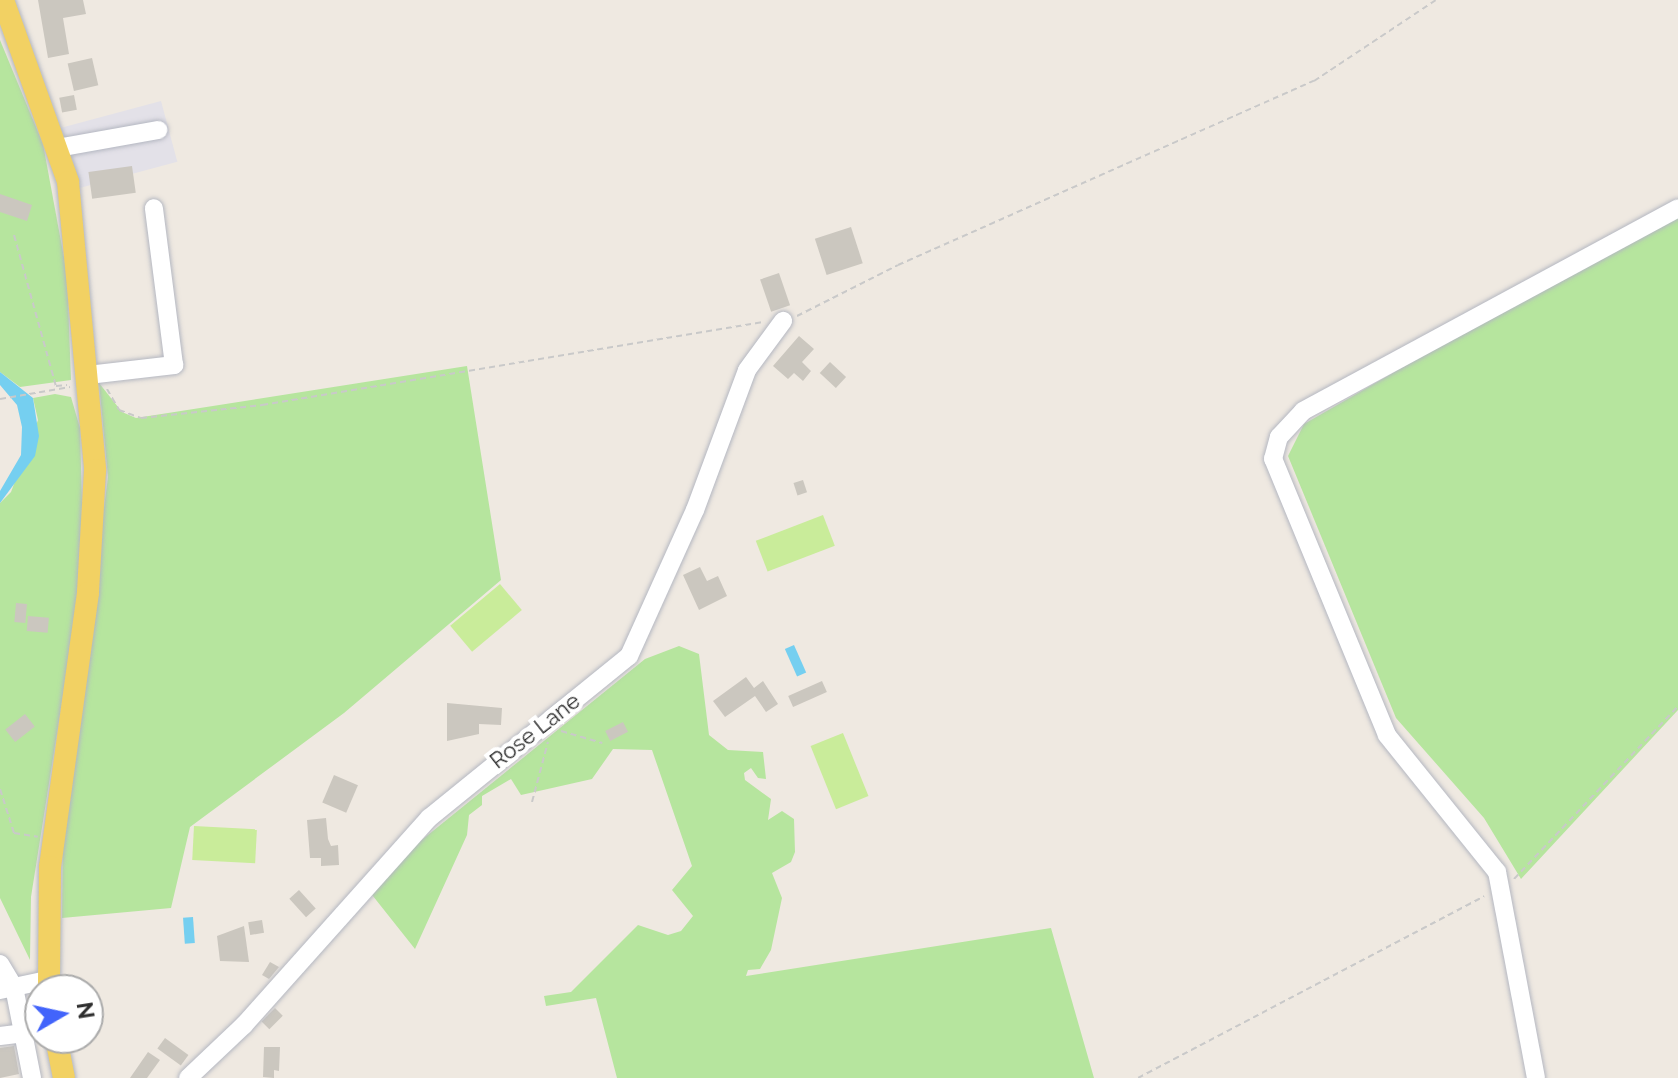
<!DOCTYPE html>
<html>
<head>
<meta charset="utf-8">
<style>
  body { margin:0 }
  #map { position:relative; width:1678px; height:1078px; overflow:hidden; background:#efe9e1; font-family:Raleway,sans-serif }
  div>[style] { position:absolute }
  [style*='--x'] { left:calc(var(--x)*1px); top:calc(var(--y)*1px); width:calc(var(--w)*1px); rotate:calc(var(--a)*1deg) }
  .industrial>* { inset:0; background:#e3e1e8; transform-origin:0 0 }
  .green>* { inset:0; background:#b6e59e }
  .pitch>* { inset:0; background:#c9ec9a; transform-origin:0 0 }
  .water>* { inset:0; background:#75cff0; transform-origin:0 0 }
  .building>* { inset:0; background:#cbc7bf; transform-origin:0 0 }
  .path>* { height:2px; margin-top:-1px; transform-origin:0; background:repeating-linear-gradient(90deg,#c9c9c9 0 6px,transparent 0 10px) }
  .roads { filter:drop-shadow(0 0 2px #b4b7c1) drop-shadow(0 0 2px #b4b7c1) }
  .minor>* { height:18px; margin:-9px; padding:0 9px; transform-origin:9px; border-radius:9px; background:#fff }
  .major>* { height:22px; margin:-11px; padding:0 11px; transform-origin:11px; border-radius:11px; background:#f2d163 }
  span { translate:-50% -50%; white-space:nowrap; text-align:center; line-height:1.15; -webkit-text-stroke:8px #fff; paint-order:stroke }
  .street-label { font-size:22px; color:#2e2e2e }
  .north { position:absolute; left:24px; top:974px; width:80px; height:80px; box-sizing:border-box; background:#fff; border:2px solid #ababab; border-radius:50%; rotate:81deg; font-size:22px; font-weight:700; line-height:32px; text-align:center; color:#2e2e2e }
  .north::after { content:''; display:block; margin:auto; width:28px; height:36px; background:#4264fb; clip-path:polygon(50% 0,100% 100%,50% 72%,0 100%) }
</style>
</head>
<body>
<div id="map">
  <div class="industrial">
    <i style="left:161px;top:101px;width:63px;height:109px;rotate:75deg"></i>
  </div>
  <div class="green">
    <i style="clip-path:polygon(0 40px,43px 144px,67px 274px,71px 380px,20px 387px,0 372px)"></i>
    <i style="clip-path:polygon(1678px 209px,1678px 710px,1521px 879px,1484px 818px,1396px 718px,1288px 456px,1304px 424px)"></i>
    <i style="clip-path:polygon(467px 366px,501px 580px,344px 713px,190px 827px,171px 908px,62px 918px,63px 828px,108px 477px,99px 383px,122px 412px,136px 418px)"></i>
    <i style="clip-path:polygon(55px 394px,71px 397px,80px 428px,82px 505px,77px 607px,31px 897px,30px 960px,0 898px,0 503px,11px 492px,38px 420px,33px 398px)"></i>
    <i style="clip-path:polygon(679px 646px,699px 654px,709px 735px,728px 750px,763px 752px,766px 779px,758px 778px,751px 768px,744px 773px,745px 780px,771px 799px,768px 820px,782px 811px,794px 819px,795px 852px,791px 862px,772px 873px,782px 898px,771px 950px,760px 969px,748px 970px,746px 976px,1051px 928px,1094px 1078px,617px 1078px,596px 998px,546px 1006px,544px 996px,571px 992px,638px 925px,668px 935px,681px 931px,693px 916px,672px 890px,692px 866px,652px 750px,613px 749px,592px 779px,521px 795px,511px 779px,482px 796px,482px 805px,469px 815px,467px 835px,415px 949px,365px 886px,645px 659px)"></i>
  </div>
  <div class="pitch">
    <i style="left:823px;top:515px;width:33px;height:72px;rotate:69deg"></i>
    <i style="left:500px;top:584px;width:34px;height:65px;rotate:50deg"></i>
    <i style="left:843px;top:733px;width:68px;height:35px;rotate:68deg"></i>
    <i style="left:194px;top:826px;width:63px;height:34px;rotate:3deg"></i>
  </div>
  <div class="water">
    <i style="clip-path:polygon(0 372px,33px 398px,39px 436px,35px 456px,0 503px,0 491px,21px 455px,22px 427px,17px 405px,0 385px)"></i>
    <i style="left:794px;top:645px;width:30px;height:10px;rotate:66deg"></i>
    <i style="left:193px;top:917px;width:26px;height:10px;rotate:86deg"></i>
  </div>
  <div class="building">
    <i style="clip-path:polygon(38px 0,83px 0,86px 14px,63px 18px,69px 54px,48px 58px)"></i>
    <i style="left:92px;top:58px;width:28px;height:25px;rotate:77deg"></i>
    <i style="left:74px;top:95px;width:15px;height:15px;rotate:79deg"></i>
    <i style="left:132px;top:166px;width:27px;height:44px;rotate:82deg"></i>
    <i style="clip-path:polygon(0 194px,32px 205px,27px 221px,0 212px)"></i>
    <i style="left:851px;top:227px;width:38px;height:38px;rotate:72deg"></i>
    <i style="left:779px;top:273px;width:34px;height:20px;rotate:71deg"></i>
    <i style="clip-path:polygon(799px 336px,814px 349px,802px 362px,811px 371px,803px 381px,794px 373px,788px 379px,773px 366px)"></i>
    <i style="left:830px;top:362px;width:22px;height:15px;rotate:43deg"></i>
    <i style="left:803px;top:480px;width:13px;height:10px;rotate:72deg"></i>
    <i style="clip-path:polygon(700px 567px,707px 581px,718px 576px,727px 596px,699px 610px,683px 575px)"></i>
    <i style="left:16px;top:603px;width:11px;height:19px;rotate:5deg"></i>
    <i style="left:28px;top:616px;width:21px;height:15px;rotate:5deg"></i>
    <i style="clip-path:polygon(746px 677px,754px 688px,763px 681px,778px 704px,766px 712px,755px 696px,725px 717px,713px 701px)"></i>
    <i style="left:822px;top:681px;width:12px;height:37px;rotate:66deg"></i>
    <i style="clip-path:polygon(447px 703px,502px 708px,501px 725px,479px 724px,479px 734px,447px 741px)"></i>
    <i style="left:25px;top:714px;width:16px;height:25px;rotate:52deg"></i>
    <i style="left:623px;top:722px;width:11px;height:20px;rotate:63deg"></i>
    <i style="left:334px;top:775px;width:26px;height:30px;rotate:23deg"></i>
    <i style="clip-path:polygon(326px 818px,328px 839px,331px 846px,338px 845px,339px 865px,321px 866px,321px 858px,310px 858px,307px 820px)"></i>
    <i style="left:299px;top:890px;width:25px;height:13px;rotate:48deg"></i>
    <i style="left:262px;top:920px;width:13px;height:14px;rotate:81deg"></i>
    <i style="clip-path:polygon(244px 926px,249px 962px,220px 961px,217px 936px)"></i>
    <i style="clip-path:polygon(270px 962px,279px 967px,269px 979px,262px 975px)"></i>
    <i style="left:275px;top:1008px;width:11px;height:19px;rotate:45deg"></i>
    <i style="left:165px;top:1038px;width:29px;height:13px;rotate:36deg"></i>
    <i style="clip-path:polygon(14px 1046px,19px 1074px,0 1078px,0 1048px)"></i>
    <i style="clip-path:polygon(264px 1047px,280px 1047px,279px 1071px,274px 1070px,274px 1078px,263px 1077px)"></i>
    <i style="clip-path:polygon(148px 1052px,160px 1060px,147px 1078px,130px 1078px)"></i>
  </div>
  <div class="path">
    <i style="--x:14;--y:235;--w:157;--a:74.5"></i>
    <i style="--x:56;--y:386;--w:11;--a:-5"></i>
    <i style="--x:797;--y:316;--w:113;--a:-26.8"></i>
    <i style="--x:898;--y:265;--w:455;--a:-23.9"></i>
    <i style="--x:1314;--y:81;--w:146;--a:-33.6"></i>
    <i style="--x:107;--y:389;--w:24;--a:60"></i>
    <i style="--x:119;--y:410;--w:23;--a:20"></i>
    <i style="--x:141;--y:418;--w:122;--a:-6.1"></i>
    <i style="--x:262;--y:405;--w:508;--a:-9.41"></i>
    <i style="--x:0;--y:399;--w:71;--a:-9.7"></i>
    <i style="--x:561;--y:731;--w:43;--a:16.3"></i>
    <i style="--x:0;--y:789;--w:46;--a:72.3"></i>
    <i style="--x:14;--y:833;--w:24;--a:9"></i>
    <i style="--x:532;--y:802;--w:62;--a:-75.1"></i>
    <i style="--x:1514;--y:879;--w:238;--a:-46.5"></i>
    <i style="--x:1138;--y:1078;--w:391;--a:-27.7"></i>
  </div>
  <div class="roads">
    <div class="minor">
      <i style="--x:57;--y:148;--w:103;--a:-10.1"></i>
      <i style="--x:88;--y:375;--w:87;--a:-6.6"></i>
      <i style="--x:174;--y:365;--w:158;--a:-97.3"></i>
      <i style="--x:0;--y:964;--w:27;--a:59"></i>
      <i style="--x:14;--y:987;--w:93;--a:78.8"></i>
      <i style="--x:0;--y:990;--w:48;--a:-12"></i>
      <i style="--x:0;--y:1036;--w:23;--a:-7"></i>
      <i style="--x:188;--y:1078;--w:77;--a:-43.4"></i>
      <i style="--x:244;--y:1025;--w:278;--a:-48.2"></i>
      <i style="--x:429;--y:818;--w:257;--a:-39"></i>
      <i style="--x:629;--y:656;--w:160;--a:-65.7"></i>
      <i style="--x:695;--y:510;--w:149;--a:-69.6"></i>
      <i style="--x:747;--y:370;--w:61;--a:-53.7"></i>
      <i style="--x:1536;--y:1078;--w:210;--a:-100.7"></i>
      <i style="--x:1497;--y:872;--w:176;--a:-128.8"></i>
      <i style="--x:1387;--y:735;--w:299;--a:-112.4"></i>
      <i style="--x:1273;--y:459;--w:23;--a:-75"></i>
      <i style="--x:1279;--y:437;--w:35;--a:-47"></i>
      <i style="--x:1303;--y:411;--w:426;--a:-28.4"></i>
    </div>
    <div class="major">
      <i style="--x:3;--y:0;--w:193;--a:70.3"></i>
      <i style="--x:68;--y:182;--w:289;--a:84.6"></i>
      <i style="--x:95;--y:470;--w:123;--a:93.3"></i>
      <i style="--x:88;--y:593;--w:277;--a:97.9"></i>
      <i style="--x:50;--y:867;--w:123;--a:90.5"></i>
      <i style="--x:56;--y:1038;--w:41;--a:78.7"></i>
    </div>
  </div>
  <div class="street-label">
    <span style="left:535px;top:731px;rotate:-38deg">Rose Lane</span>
  </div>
  <div class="north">N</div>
</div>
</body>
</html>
